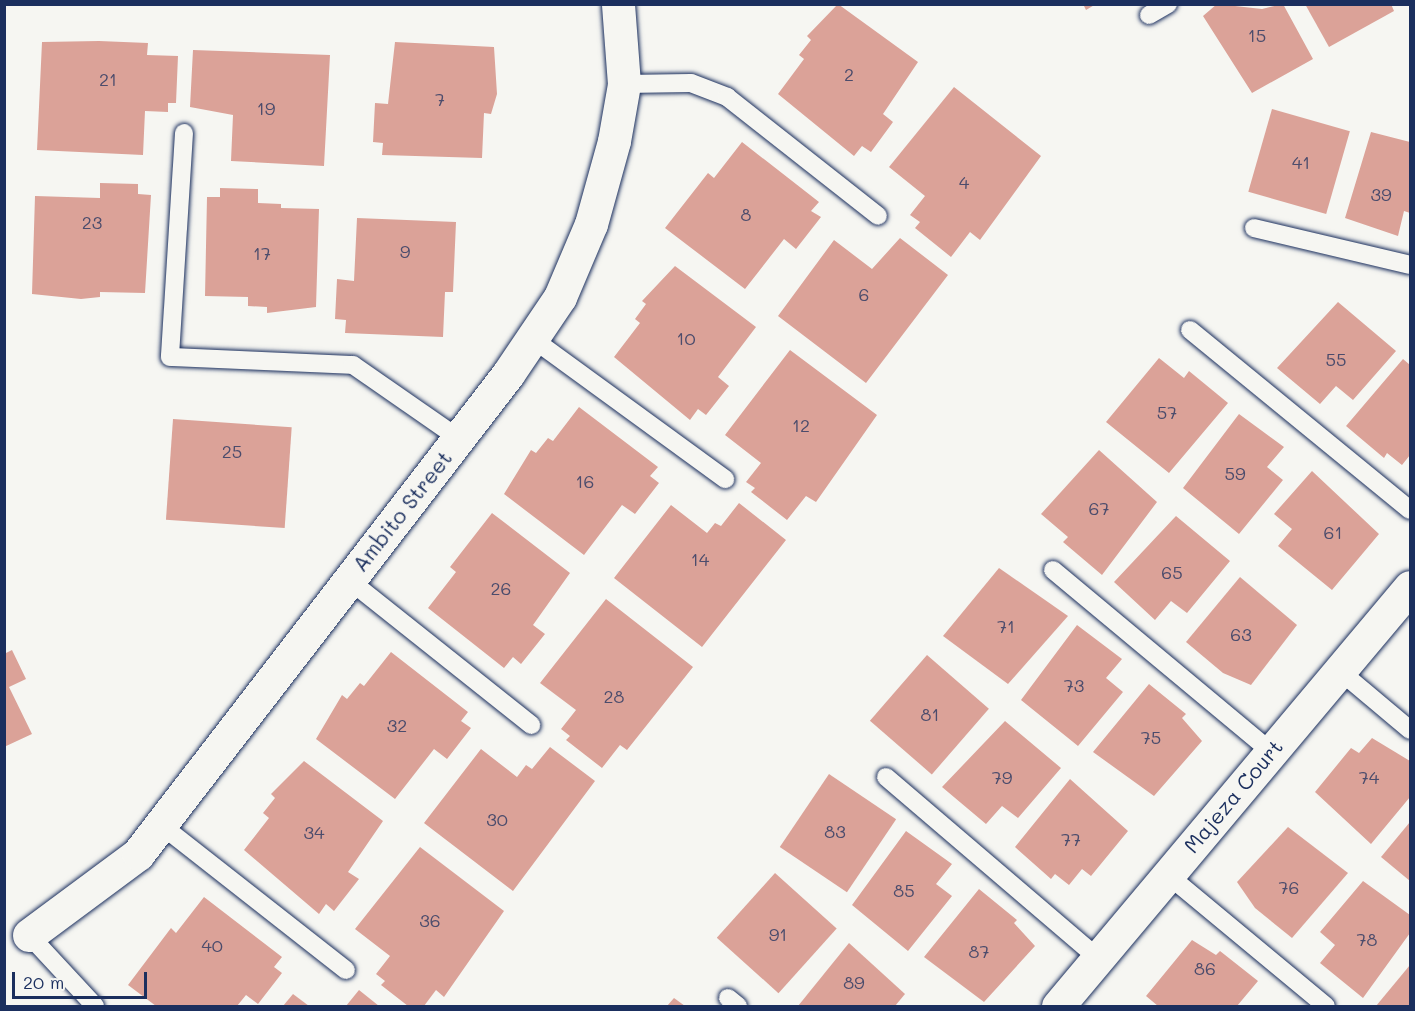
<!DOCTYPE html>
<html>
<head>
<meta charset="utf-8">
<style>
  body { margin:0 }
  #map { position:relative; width:1415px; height:1011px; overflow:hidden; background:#f6f6f2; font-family:Mali,sans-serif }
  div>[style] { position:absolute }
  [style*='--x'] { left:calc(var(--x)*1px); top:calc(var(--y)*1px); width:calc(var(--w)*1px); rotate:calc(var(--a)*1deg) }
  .building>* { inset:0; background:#dba298; transform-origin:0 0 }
  .roads { filter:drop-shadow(0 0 2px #1b2f5e) drop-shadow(0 0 2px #1b2f5e) }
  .service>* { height:18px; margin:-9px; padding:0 9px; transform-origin:9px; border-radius:9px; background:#f6f6f2 }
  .minor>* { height:33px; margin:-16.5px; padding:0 16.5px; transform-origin:16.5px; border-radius:16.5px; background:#f6f6f2 }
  span { translate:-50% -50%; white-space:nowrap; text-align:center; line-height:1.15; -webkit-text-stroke:5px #f6f6f2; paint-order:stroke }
  .number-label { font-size:18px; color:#4b4c6c }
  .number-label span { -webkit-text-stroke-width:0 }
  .street-label { font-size:21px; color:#1b2f5e }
  .frame { position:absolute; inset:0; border:6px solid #1b2f5e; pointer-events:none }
  .scale { position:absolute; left:12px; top:972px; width:135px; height:27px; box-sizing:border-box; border:3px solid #1b2f5e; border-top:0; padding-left:8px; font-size:18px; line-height:21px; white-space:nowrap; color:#1b2f5e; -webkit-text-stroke:4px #f6f6f2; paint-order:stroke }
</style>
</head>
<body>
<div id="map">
  <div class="building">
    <i style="clip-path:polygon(838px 4px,918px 62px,883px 114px,893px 122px,871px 152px,862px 146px,854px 156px,778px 94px,804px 59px,799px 55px,811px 40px,807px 36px)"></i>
    <i style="clip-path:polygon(1083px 4px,1096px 4px,1086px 10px)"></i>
    <i style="clip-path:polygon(1217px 4px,1262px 9px,1283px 4px,1313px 59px,1252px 93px,1203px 16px)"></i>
    <i style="clip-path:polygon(1305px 4px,1391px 4px,1394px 11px,1329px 47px)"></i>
    <i style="clip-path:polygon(99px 41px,148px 43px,147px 55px,178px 56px,176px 103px,168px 103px,168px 112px,145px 111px,143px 155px,37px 150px,42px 42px)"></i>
    <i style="clip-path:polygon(395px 42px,494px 47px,497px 94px,491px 114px,484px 113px,482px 158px,382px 155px,383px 143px,373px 142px,375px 103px,388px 104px)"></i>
    <i style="clip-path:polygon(193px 50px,330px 55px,324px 166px,231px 161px,233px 115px,190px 107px)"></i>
    <i style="clip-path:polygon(954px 87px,1041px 156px,980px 240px,970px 232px,951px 257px,915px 228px,920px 222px,910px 215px,925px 196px,889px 167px)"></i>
    <i style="left:1272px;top:109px;width:81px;height:86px;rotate:16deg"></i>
    <i style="clip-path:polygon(1371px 132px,1410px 142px,1410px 213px,1404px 211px,1398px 236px,1345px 218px)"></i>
    <i style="clip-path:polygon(742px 142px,819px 202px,811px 211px,821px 217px,796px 249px,784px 239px,745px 289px,665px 228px,708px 173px,714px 178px)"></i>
    <i style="clip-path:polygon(100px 183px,138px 184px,138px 194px,151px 195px,145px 293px,100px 292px,100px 297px,81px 299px,32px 294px,35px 196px,100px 198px)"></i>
    <i style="clip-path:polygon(220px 188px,258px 189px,258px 203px,281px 204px,281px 208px,319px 209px,316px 307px,267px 313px,267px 307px,248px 306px,248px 297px,205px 296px,207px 197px,220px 197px)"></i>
    <i style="clip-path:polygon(357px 218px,456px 222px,453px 292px,445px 292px,443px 337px,345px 333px,346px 320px,335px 319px,337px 279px,354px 281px)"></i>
    <i style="clip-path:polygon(900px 238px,948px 275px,866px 383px,778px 316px,834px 240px,872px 269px)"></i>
    <i style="clip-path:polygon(675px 266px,756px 327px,718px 377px,729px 386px,706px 415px,698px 409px,690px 420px,614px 357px,640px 323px,635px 319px,646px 304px,642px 301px)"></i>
    <i style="clip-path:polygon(1338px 302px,1396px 351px,1353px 400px,1336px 386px,1320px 404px,1277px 368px)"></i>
    <i style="clip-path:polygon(790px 350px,877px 415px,816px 502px,806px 496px,787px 520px,751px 492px,755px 488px,746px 482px,761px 463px,725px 435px)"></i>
    <i style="clip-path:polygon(1159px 358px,1184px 378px,1189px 371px,1228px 403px,1169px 473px,1106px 422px)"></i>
    <i style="clip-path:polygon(1403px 359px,1410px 365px,1410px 455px,1402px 465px,1387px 453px,1384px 458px,1346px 426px)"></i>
    <i style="clip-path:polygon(579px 407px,658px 467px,650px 476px,659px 483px,635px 514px,622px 505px,584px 555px,504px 494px,531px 450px,536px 453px,548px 438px,553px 441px)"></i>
    <i style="clip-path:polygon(1239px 414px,1284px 447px,1267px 467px,1283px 480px,1239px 534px,1183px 488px)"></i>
    <i style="left:173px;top:419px;width:119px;height:101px;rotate:4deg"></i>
    <i style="clip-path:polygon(1099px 450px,1157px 502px,1102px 575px,1063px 542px,1068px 537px,1041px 514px)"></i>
    <i style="clip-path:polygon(1312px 471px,1379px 534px,1332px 590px,1278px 546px,1292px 529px,1274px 514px)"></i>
    <i style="clip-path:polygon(739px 503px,786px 540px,702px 647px,614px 578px,671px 505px,707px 533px,715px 523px,721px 526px)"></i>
    <i style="clip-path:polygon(492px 513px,570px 573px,533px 625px,545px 634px,521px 664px,513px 657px,504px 668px,428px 608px,456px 572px,450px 567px)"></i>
    <i style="clip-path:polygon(1176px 516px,1230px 561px,1187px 613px,1171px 601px,1155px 620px,1114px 582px)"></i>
    <i style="clip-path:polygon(999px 568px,1068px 616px,1008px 684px,943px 636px)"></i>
    <i style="clip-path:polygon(1240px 577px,1297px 625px,1251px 685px,1223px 673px,1186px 642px)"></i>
    <i style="clip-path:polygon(606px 599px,693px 667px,627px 750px,620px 745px,602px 768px,566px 740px,570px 736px,561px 729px,576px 710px,540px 683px)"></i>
    <i style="clip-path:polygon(1077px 625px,1122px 659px,1106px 678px,1123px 692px,1078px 746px,1021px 700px)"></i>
    <i style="clip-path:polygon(12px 650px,26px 679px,9px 687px,32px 734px,4px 747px,4px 654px)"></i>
    <i style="clip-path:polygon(391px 652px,468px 712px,461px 721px,471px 728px,447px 759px,434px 749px,395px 799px,316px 739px,342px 695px,347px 699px,360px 683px,364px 686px)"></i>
    <i style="left:927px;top:655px;width:82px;height:87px;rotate:41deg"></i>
    <i style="clip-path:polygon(1149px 684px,1186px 714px,1182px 718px,1202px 741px,1154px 796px,1093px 752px)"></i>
    <i style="clip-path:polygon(1005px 721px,1061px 768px,1018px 818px,1002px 806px,986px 824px,942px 787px)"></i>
    <i style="clip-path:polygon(1372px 738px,1410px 761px,1410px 797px,1371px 844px,1315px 792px,1351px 748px,1359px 753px)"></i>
    <i style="clip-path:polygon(550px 747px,595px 781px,513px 891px,424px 823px,481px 749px,517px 777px,526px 765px,532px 769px)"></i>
    <i style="clip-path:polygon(304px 761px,383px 821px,348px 872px,359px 879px,334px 911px,326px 904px,319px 914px,244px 850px,269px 818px,263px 813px,275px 798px,271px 794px)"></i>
    <i style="left:829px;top:774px;width:81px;height:88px;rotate:34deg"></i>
    <i style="clip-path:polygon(1070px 779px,1128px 831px,1091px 876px,1082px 869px,1069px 885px,1055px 874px,1051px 879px,1015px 847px)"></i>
    <i style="clip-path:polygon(1410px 822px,1410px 881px,1381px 857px)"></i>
    <i style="clip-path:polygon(1288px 827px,1348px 873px,1292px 938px,1255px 908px,1237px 882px)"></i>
    <i style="clip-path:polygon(906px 831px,952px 864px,936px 884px,952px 896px,908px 951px,852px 905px)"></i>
    <i style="clip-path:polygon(420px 847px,504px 911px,444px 997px,436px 990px,424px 1006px,408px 1006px,381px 985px,385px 981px,376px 974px,390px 956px,355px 929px)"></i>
    <i style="left:775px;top:873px;width:83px;height:87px;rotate:42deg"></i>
    <i style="clip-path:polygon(1363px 881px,1410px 915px,1410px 933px,1363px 998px,1320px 963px,1335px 945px,1320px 932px)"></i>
    <i style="clip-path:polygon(979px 889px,1017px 920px,1014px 923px,1035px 946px,984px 1002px,924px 957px)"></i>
    <i style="clip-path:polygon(204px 897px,282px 957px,274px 967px,282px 973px,258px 1004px,246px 995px,237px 1006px,156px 1006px,128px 985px,171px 928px,176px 933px)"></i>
    <i style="clip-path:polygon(1192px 940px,1216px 955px,1220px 951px,1258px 981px,1237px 1006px,1158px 1006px,1146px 996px)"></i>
    <i style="clip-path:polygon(849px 943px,905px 994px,895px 1006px,798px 1006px)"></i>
    <i style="clip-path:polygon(1410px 965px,1410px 1006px,1376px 1006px)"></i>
    <i style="clip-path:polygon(359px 990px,379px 1006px,346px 1006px)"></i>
    <i style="clip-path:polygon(293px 994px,309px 1006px,283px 1006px)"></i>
    <i style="clip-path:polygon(674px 998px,685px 1006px,667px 1006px)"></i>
  </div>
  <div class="roads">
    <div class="service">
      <i style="--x:1149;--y:15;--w:22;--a:-30"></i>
      <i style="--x:624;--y:84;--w:67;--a:-0.9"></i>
      <i style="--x:691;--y:83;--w:39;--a:21"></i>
      <i style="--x:727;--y:97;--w:192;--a:38.2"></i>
      <i style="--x:184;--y:133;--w:224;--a:93.6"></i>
      <i style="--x:170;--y:357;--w:183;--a:2.5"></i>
      <i style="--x:353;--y:365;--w:128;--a:34.8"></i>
      <i style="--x:1254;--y:228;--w:160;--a:13.3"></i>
      <i style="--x:1190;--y:330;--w:284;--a:39.3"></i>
      <i style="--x:533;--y:339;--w:238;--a:36.1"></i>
      <i style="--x:1053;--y:570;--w:283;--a:39.8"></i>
      <i style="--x:349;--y:580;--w:233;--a:38.5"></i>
      <i style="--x:1341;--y:672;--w:90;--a:40"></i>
      <i style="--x:886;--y:777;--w:279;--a:40.5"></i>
      <i style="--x:161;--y:825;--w:235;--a:38.1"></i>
      <i style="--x:1168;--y:875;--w:205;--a:39.7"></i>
      <i style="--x:29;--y:935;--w:97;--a:47.1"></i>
      <i style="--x:728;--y:998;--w:13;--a:39"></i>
    </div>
    <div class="minor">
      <i style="--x:29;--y:935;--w:136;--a:-36.6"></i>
      <i style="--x:138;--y:854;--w:606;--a:-52.37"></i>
      <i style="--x:508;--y:374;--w:93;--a:-56"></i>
      <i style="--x:560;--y:297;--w:79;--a:-67"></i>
      <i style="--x:591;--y:224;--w:86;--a:-74.5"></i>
      <i style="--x:614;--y:141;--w:58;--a:-80"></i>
      <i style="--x:624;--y:84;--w:80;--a:-94.3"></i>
      <i style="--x:1058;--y:1006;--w:547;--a:-49.97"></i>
    </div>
  </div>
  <div class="number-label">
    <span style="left:1257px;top:35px">15</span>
    <span style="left:849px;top:74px">2</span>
    <span style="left:108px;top:79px">21</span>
    <span style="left:440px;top:99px">7</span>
    <span style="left:266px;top:108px">19</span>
    <span style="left:1301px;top:162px">41</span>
    <span style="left:964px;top:182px">4</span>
    <span style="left:1381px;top:194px">39</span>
    <span style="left:746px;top:214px">8</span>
    <span style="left:92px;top:222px">23</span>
    <span style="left:405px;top:251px">9</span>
    <span style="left:262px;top:253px">17</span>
    <span style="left:864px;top:294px">6</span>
    <span style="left:686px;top:338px">10</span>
    <span style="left:1336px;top:359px">55</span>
    <span style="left:1167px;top:412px">57</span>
    <span style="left:801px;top:425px">12</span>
    <span style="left:232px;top:451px">25</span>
    <span style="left:1235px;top:473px">59</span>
    <span style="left:585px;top:481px">16</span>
    <span style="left:1099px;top:508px">67</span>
    <span style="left:1333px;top:532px">61</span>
    <span style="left:700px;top:559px">14</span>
    <span style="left:1172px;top:572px">65</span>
    <span style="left:501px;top:588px">26</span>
    <span style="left:1006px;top:626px">71</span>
    <span style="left:1241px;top:634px">63</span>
    <span style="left:1074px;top:685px">73</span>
    <span style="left:614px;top:696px">28</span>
    <span style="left:930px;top:714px">81</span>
    <span style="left:397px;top:725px">32</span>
    <span style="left:1151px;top:737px">75</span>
    <span style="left:1002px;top:777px">79</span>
    <span style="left:1369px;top:777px">74</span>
    <span style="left:497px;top:819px">30</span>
    <span style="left:835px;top:831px">83</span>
    <span style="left:314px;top:832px">34</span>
    <span style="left:1071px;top:839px">77</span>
    <span style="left:1289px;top:887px">76</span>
    <span style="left:904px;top:890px">85</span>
    <span style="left:430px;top:920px">36</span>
    <span style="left:778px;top:934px">91</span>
    <span style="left:1367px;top:939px">78</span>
    <span style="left:212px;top:945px">40</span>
    <span style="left:979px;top:951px">87</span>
    <span style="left:1205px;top:968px">86</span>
    <span style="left:854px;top:982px">89</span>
  </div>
  <div class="street-label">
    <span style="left:402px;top:511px;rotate:-52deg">Ambito Street</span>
    <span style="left:1233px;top:796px;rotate:-50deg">Majeza Court</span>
  </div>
  <div class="frame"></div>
  <div class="scale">20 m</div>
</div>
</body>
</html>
